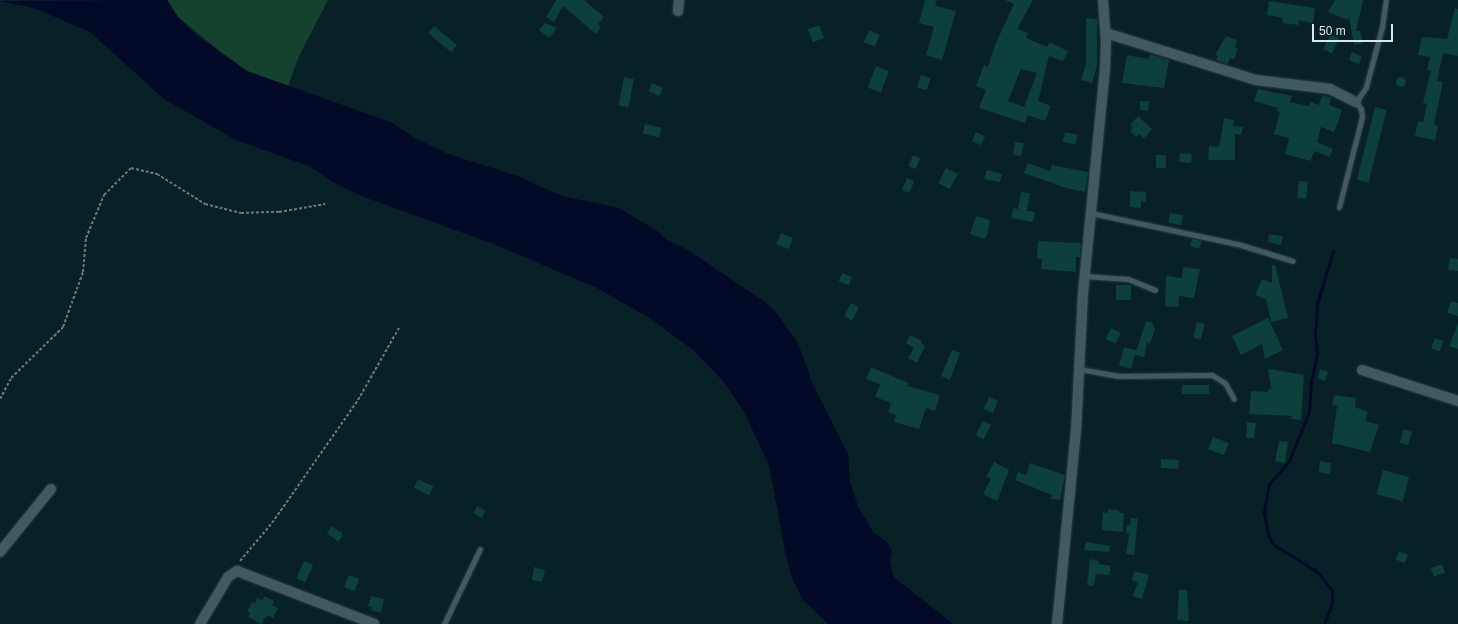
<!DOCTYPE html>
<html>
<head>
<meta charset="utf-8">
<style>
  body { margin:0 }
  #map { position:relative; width:1458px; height:624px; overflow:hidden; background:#082127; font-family:Helvetica,sans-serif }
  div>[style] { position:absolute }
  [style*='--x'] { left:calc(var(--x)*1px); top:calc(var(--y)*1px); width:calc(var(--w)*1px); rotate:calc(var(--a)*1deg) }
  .green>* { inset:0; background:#14422f }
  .water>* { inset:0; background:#030a28 }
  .stream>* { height:3px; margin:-1.5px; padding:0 1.5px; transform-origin:1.5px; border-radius:1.5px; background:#030a28 }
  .building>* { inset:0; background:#0d3f3b; transform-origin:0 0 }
  .round { border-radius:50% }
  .path>* { height:2px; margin-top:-1px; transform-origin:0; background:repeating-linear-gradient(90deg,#657a7e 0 3px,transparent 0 5px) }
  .roads { filter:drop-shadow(0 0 1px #303b3f) drop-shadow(0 0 1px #303b3f) }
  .lane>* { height:5px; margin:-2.5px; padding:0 2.5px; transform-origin:2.5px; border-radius:2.5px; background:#415a61 }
  .street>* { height:10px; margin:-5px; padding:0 5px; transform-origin:5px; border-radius:5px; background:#415a61 }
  span { translate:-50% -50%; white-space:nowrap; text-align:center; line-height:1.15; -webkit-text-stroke:3px #082127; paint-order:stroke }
  .scale { position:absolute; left:1312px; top:24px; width:81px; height:18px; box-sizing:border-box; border:2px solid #d9e8eb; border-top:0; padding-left:5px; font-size:12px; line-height:14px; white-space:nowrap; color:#d9e8eb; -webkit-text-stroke:3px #082127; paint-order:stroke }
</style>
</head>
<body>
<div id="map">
  <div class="green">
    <i style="clip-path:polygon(167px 0,328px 0,299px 56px,288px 86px,247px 71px,222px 53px,178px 17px)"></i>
  </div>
  <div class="water">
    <i style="clip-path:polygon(167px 0,178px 17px,195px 34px,247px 71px,393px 123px,415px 138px,448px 154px,515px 175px,562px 196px,619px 208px,656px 230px,667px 240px,688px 250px,765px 302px,775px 311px,798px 343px,813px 385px,848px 454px,850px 482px,858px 506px,873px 532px,887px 542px,892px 551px,890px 562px,894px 577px,953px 624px,828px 624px,802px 599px,791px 575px,785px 551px,769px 465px,744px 412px,724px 382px,693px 350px,651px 319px,597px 288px,491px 243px,364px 197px,336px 184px,311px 167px,236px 140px,164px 99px,90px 32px,34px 8px,0 1px)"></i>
  </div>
  <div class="stream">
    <i style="--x:1324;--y:624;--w:22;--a:-69"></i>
    <i style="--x:1332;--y:603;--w:13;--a:-90"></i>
    <i style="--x:1332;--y:590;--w:25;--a:-130"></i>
    <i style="--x:1316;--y:571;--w:51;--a:-147.9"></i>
    <i style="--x:1273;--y:544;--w:10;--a:-119"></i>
    <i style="--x:1268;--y:535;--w:23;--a:-100"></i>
    <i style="--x:1264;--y:512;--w:28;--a:-80"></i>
    <i style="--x:1269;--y:484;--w:30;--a:-49"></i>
    <i style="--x:1289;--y:461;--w:53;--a:-67.8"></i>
    <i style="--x:1309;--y:412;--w:31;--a:-86"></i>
    <i style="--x:1311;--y:381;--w:28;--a:-77"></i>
    <i style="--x:1317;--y:354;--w:19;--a:-96"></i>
    <i style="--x:1315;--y:335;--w:31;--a:-86"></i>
    <i style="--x:1317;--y:304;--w:55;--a:-73.2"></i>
  </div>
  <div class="building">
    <i style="clip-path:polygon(556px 0,584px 0,604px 17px,598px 24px,601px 27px,596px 34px,563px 6px,554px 22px,546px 17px)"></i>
    <i style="clip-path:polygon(925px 0,937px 0,935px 6px,956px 11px,942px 60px,926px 55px,934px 27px,919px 23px)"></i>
    <i style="clip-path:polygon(evenodd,1005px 0,1033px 0,1017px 29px,1028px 33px,1026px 38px,1047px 47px,1049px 42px,1068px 51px,1063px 61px,1049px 56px,1038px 101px,1051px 106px,1045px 121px,1028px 115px,1025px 123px,979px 108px,986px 90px,976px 86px,984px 65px,988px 67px,995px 45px,1014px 4px,1005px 0,1021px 69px,1037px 73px,1024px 107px,1008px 101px,1021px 69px)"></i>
    <i style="clip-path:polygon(1335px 0,1363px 0,1356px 31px,1360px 31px,1363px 43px,1354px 45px,1349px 16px,1348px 20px,1328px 12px)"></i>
    <i style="clip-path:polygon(1269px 1px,1315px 8px,1313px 23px,1299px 20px,1299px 25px,1282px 23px,1283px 18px,1267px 15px)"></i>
    <i style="clip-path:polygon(1455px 8px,1458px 9px,1458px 56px,1443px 53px,1437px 81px,1443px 82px,1434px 125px,1438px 126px,1435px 140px,1415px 136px,1418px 121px,1423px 122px,1427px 104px,1423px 103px,1431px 70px,1427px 70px,1430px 57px,1418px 55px,1422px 37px,1447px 39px)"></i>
    <i style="clip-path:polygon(1086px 18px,1097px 19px,1097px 66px,1092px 83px,1081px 80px,1086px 64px)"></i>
    <i style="clip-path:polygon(545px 23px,557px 28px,549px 38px,539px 30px)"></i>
    <i style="left:819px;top:25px;width:14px;height:12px;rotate:69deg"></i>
    <i style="left:434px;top:26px;width:30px;height:9px;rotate:40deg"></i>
    <i style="left:869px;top:30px;width:12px;height:13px;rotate:24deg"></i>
    <i style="left:1330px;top:34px;width:10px;height:17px;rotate:24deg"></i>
    <i style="clip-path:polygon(1226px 36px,1237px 40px,1235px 47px,1238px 48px,1234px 60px,1230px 58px,1228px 64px,1216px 60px,1218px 56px,1215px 55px)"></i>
    <i style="clip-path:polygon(1352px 52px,1362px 57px,1359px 64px,1349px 60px)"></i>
    <i style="clip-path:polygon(1150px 54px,1169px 60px,1164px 88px,1122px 83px,1127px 55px,1148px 59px)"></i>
    <i style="left:876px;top:66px;width:14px;height:23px;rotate:21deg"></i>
    <i style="left:921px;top:75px;width:10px;height:13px;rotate:17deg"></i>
    <i style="left:624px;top:77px;width:10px;height:29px;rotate:11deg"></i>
    <i class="round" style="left:1396px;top:77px;width:10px;height:10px"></i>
    <i style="left:652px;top:83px;width:12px;height:9px;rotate:24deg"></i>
    <i style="clip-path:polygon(1258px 89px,1292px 96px,1290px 102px,1309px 106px,1310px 102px,1319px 105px,1322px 95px,1331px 98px,1329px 105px,1342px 110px,1338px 122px,1334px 132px,1321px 127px,1317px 142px,1333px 149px,1330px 157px,1314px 151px,1311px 161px,1285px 154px,1289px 138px,1274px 134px,1280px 112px,1277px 111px,1278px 108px,1254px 101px)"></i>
    <i style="clip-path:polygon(1140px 101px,1149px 101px,1148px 111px,1140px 110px)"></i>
    <i style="left:1375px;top:107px;width:12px;height:75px;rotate:14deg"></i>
    <i style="clip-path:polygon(1138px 116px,1152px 129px,1144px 138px,1139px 134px,1136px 137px,1130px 131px,1133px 128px,1130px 125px)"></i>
    <i style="clip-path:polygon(1224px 118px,1234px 120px,1233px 126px,1243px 127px,1241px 135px,1235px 134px,1235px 160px,1208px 160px,1209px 146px,1219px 147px)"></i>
    <i style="left:645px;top:124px;width:17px;height:10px;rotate:13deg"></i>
    <i style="left:976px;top:132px;width:10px;height:10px;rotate:24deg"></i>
    <i style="left:1065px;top:132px;width:13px;height:10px;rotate:13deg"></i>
    <i style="clip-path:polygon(1015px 142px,1024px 143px,1021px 156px,1013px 155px)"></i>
    <i style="left:1180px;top:153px;width:12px;height:9px;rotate:5deg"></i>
    <i style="left:913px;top:155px;width:8px;height:12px;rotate:23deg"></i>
    <i style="left:1156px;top:155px;width:10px;height:13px"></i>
    <i style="clip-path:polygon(1028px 163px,1050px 171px,1052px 165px,1088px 172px,1085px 192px,1066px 188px,1024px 173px)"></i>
    <i style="left:946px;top:168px;width:13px;height:17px;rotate:27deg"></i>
    <i style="clip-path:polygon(987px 170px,1002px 174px,1000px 182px,984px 179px)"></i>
    <i style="left:907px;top:178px;width:8px;height:13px;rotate:23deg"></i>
    <i style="left:1299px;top:181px;width:9px;height:17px;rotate:6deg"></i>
    <i style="clip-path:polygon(1130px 191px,1146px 192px,1146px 202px,1141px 201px,1141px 208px,1130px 207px)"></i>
    <i style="clip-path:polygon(1021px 192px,1030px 193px,1027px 211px,1035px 212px,1033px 222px,1011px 218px,1013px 208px,1018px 209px)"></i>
    <i style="left:1170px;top:213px;width:13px;height:10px;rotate:9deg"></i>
    <i style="clip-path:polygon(976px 216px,990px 220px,987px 235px,984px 239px,970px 234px)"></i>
    <i style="left:781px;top:233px;width:13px;height:12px;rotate:23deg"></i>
    <i style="clip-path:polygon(1269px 234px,1283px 236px,1281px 245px,1268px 242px)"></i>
    <i style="clip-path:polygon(1192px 239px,1202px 241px,1199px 249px,1190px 246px)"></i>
    <i style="clip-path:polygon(1038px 241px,1081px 243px,1080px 257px,1076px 257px,1076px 272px,1041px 269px,1042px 259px,1037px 259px)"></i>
    <i style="clip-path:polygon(1450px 258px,1458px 259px,1458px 271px,1448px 270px)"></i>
    <i style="clip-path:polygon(1272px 265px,1275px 265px,1288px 318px,1271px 322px,1266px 299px,1255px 295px,1262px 279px,1272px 283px)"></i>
    <i style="clip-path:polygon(1183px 267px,1200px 269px,1194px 298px,1179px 296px,1178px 307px,1165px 306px,1166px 276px,1182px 278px)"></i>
    <i style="left:842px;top:273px;width:11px;height:9px;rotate:22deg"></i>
    <i style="left:1116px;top:285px;width:15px;height:15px"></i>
    <i style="clip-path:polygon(1451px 301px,1458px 303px,1458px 316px,1447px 313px)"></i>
    <i style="left:851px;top:303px;width:9px;height:15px;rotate:27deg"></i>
    <i style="clip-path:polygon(1268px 318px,1283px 350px,1265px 359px,1262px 344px,1241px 355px,1232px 336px)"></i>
    <i style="clip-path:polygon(1146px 321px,1152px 323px,1155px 329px,1150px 344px,1147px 343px,1144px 357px,1135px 355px,1131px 369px,1119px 365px,1124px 347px,1136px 350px,1136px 352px)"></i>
    <i style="left:1197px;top:322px;width:8px;height:16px;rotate:14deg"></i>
    <i style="clip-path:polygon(1458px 323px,1458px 349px,1449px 346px)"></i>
    <i style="left:1111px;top:328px;width:11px;height:12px;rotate:27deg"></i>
    <i style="clip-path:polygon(910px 335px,922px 341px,921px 343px,925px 346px,917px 363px,908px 358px,914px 348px,906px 343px)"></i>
    <i style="left:1435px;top:338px;width:9px;height:11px;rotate:21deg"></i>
    <i style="clip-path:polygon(952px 350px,960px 353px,950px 380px,941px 376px)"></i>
    <i style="clip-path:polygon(871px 367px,908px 383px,907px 386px,940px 395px,935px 411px,926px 408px,919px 429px,894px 422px,896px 415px,888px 412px,891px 403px,875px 397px,880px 384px,866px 379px)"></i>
    <i style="clip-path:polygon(1268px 369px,1304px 375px,1301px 420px,1291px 419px,1292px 416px,1249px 414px,1251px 391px,1268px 392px,1268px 389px,1271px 389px)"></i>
    <i style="clip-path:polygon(1320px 369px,1328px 372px,1325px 381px,1318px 378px)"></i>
    <i style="left:1182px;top:385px;width:27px;height:9px"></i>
    <i style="clip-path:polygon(1334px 395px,1356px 398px,1355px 407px,1368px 412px,1365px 421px,1379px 425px,1370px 452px,1332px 443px,1337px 406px,1332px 405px)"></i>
    <i style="left:989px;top:397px;width:10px;height:13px;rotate:24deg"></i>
    <i style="left:983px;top:421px;width:9px;height:16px;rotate:27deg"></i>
    <i style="clip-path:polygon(1247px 422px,1256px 423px,1254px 438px,1246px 438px)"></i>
    <i style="clip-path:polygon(1403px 429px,1412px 432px,1408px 445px,1400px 443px)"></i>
    <i style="left:1213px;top:437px;width:17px;height:13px;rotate:21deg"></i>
    <i style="clip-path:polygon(1279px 441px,1288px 442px,1285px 463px,1275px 461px)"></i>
    <i style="left:1161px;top:459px;width:18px;height:9px;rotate:3deg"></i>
    <i style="clip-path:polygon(1320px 461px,1331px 463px,1330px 474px,1319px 472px)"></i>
    <i style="clip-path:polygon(994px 462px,1009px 470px,997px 501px,983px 494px,991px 479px,986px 477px)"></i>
    <i style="clip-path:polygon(1030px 463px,1065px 475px,1060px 500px,1051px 499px,1052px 495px,1015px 480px,1018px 472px,1026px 475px)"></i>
    <i style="left:1383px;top:470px;width:27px;height:25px;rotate:15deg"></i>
    <i style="left:418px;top:479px;width:17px;height:10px;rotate:25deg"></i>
    <i style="left:477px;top:506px;width:10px;height:8px;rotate:29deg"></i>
    <i style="clip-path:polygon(1108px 509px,1119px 510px,1119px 513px,1124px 513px,1123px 532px,1102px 530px,1103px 512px,1108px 513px)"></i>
    <i style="clip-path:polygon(1131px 518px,1138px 519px,1134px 555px,1126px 554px,1129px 534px,1126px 533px,1127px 525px,1130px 525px)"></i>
    <i style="left:332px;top:526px;width:14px;height:9px;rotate:36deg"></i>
    <i style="clip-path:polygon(1086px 542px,1110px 546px,1109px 552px,1084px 550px)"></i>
    <i style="left:1399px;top:551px;width:10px;height:9px;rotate:24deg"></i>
    <i style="clip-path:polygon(1090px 559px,1099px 561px,1098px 564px,1111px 566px,1109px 575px,1096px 574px,1094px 586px,1087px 585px)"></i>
    <i style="left:304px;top:561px;width:10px;height:19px;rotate:24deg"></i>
    <i style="left:1442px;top:564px;width:9px;height:12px;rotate:69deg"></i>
    <i style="clip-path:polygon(534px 567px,545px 570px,542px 582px,532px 580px)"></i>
    <i style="clip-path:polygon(1134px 571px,1149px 575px,1142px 599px,1133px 596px,1138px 582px,1132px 580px)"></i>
    <i style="left:349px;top:575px;width:11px;height:13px;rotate:22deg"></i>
    <i style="clip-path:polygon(1179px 590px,1187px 590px,1189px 621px,1177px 620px)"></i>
    <i style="clip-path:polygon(265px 596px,274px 601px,272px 605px,278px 608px,273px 618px,267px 615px,261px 624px,248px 617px,250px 613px,247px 611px,252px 602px,255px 603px,257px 598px,262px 601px)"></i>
    <i style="clip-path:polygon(371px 596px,384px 599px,381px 613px,371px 610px,372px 607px,368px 606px)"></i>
  </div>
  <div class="path">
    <i style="--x:0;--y:399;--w:24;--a:-62"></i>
    <i style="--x:11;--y:378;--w:73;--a:-44.4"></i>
    <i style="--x:63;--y:327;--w:59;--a:-70"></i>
    <i style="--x:83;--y:272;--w:34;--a:-85"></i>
    <i style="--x:86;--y:238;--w:47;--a:-67.3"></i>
    <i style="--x:104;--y:195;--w:38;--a:-45"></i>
    <i style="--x:131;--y:168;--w:27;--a:13"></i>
    <i style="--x:157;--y:174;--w:57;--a:32"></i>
    <i style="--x:205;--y:204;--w:37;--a:14"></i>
    <i style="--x:241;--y:213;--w:38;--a:-2"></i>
    <i style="--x:279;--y:212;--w:47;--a:-9.9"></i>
    <i style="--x:240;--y:561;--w:50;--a:-49.9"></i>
    <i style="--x:272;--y:523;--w:150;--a:-55"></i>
    <i style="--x:358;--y:400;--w:85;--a:-60.4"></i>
  </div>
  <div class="roads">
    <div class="lane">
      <i style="--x:1339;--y:207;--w:93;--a:-75.7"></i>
      <i style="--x:1362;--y:117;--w:8;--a:-97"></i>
      <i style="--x:1361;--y:109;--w:9;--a:-126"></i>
      <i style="--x:1356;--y:102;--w:18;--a:-56"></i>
      <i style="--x:1366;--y:87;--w:62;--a:-75.1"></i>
      <i style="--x:1382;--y:27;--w:27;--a:-82"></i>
      <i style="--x:1091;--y:213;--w:153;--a:12"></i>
      <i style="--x:1241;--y:245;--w:54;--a:17.1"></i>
      <i style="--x:1084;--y:276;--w:44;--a:3.9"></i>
      <i style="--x:1128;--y:279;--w:29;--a:22"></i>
      <i style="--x:1079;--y:369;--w:39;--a:10"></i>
      <i style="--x:1117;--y:376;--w:95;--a:-0.6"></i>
      <i style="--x:1212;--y:375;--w:15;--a:32"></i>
      <i style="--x:1225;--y:383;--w:18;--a:61"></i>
      <i style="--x:444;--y:624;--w:83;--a:-64.4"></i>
    </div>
    <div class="street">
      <i style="--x:678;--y:11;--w:11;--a:-85"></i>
      <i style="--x:1106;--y:33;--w:157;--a:17.4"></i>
      <i style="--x:1256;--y:80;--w:75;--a:6.9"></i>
      <i style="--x:1330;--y:89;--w:29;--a:27"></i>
      <i style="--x:1362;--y:370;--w:101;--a:17.9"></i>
      <i style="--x:0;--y:552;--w:81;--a:-51"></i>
      <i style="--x:200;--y:624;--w:55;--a:-59.2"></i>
      <i style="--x:228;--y:577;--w:11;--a:-34"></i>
      <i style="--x:237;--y:571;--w:147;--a:21.1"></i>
      <i style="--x:1057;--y:624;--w:194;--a:-84.4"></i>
      <i style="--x:1076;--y:431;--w:138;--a:-87.1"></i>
      <i style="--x:1083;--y:293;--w:225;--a:-84.4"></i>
      <i style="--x:1105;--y:69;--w:27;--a:-88"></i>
      <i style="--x:1106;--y:42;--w:42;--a:-94.1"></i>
    </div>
  </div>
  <div class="scale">50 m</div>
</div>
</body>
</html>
